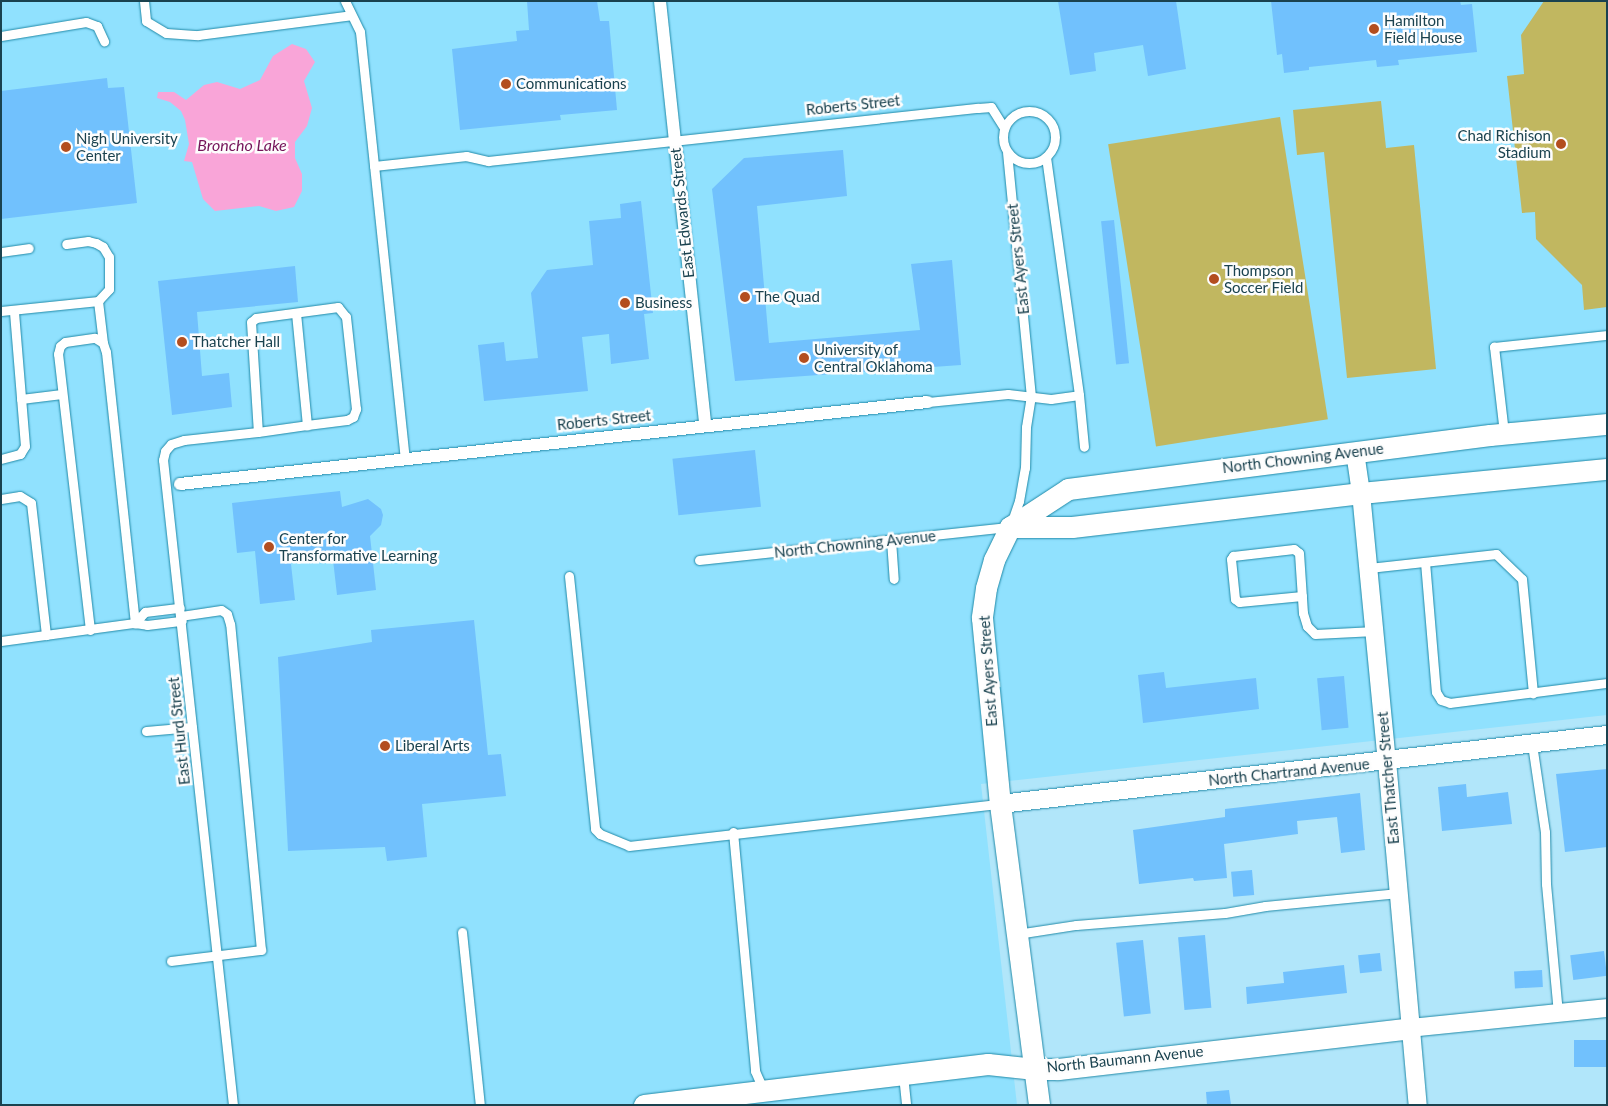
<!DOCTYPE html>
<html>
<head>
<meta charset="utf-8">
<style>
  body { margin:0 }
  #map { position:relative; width:1608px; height:1106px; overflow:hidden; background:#b1e6fa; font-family:Lato,sans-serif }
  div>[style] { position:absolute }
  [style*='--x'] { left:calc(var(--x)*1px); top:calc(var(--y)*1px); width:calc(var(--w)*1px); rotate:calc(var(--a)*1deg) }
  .built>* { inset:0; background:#90e1fe }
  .green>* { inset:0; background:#c1b760; transform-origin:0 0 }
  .water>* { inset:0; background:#f9a5d8 }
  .building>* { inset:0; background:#71c1fd; transform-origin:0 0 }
  .roads { filter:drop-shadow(0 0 1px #218aa8) drop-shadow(0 0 1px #218aa8) }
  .service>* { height:9px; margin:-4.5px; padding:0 4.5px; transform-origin:4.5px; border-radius:4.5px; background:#fff }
  .service>.ring { margin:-4.5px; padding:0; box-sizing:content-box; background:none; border:9px solid #fff; border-radius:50% }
  .pedestrian>* { height:12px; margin:-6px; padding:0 6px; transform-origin:6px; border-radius:6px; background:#fff }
  .minor>* { height:18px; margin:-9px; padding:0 9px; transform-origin:9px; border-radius:9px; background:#fff }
  .tertiary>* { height:21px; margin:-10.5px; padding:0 10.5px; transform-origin:10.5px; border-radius:10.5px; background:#fff }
  .dots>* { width:14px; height:14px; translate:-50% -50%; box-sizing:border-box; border:2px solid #fdfdfd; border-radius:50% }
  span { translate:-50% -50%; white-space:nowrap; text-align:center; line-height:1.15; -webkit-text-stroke:5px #fdfdfd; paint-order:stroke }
  .poi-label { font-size:15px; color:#1a424f }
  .left { translate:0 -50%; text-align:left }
  .right { translate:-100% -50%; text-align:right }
  .street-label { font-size:15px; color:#1a424f }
  .water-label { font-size:16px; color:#741459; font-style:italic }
  .frame { position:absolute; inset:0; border:2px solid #1a424f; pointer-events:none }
</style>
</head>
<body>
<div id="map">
  <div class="built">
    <i style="clip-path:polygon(1px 1px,1607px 1px,1607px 715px,981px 784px,1017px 1105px,1px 1105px)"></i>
  </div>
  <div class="green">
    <i style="clip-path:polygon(1544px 1px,1607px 1px,1607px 307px,1584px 310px,1582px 285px,1536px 239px,1535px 212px,1522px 213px,1507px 76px,1524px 74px,1521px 35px)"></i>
    <i style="clip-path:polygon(1381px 101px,1386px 148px,1414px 145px,1436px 369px,1347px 378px,1324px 152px,1297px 155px,1293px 110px)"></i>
    <i style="left:1280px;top:117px;width:306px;height:174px;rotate:81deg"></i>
  </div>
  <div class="water">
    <i style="clip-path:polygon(292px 44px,306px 49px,315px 62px,304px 81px,312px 108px,307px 126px,295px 142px,295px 158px,302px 174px,302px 191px,294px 207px,276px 211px,259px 206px,215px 211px,203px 199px,192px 162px,184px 161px,189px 144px,185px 120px,181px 111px,170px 102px,157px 98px,158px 92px,174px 92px,186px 100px,204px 85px,217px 82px,240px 89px,260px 80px,273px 56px)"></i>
  </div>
  <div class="building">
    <i style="clip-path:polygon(527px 1px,597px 1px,600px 21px,609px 21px,617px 110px,560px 115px,561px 120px,460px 130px,452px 49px,517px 41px,516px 31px,529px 30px)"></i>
    <i style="clip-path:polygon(1058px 1px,1176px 1px,1186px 69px,1148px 76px,1143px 45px,1094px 53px,1096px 71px,1070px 75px)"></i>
    <i style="clip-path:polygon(1271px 1px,1460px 1px,1461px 5px,1472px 4px,1477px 52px,1398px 60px,1399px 65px,1377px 67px,1376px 60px,1309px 67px,1309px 70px,1284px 73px,1282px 54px,1277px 55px)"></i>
    <i style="clip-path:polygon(107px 78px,108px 88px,124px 87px,137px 203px,1px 219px,1px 91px)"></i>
    <i style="clip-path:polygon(843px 150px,847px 196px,757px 206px,769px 343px,920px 330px,911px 264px,952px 260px,961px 365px,735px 381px,712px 189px,744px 158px)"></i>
    <i style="clip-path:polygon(641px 201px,653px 313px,644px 314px,649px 359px,611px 364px,609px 334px,582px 337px,588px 391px,484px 401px,478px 345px,504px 342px,506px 361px,538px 358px,531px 293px,547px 270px,593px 265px,589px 221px,621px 218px,620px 204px)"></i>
    <i style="left:1114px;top:220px;width:144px;height:13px;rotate:84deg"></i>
    <i style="clip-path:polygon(295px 266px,298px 302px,197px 312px,202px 376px,229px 373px,232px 407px,172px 415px,158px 281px)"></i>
    <i style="left:755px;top:450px;width:57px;height:83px;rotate:84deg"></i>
    <i style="clip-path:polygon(340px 491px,342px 507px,368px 499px,381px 509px,383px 515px,381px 525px,370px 536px,376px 590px,337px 595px,332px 551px,290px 555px,295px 600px,260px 604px,255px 551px,237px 553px,232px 503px)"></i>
    <i style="clip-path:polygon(474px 620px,488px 755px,501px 754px,506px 796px,422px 804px,427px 857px,387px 861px,385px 847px,288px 851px,278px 657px,372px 642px,371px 630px)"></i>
    <i style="clip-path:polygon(1164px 672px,1166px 688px,1256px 678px,1259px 709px,1143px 723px,1138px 675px)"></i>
    <i style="left:1344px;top:676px;width:52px;height:27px;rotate:85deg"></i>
    <i style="clip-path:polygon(1607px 769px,1607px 847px,1565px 852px,1556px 774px)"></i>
    <i style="clip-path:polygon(1466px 784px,1467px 797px,1508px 792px,1512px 824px,1442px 831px,1438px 787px)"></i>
    <i style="clip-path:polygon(1360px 793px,1365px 850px,1341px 853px,1337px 817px,1297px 821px,1298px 834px,1224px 844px,1227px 878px,1194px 881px,1193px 878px,1139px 884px,1133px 830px,1225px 817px,1225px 809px)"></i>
    <i style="left:1252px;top:870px;width:25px;height:21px;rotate:85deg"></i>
    <i style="left:1205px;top:935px;width:73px;height:27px;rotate:85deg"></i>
    <i style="left:1143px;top:940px;width:74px;height:27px;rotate:84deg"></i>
    <i style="left:1604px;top:951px;width:25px;height:34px;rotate:83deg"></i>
    <i style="left:1380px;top:953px;width:18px;height:22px;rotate:84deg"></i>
    <i style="clip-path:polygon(1344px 965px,1347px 993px,1247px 1004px,1246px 987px,1284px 983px,1283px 972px)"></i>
    <i style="left:1542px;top:970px;width:17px;height:28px;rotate:87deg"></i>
    <i style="left:1607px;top:1040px;width:27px;height:33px;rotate:90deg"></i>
    <i style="clip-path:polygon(1229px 1090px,1231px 1105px,1207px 1105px,1206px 1092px)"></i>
  </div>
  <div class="roads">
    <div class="service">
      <i style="--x:144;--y:1;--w:20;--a:84"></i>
      <i style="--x:146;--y:21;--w:23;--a:31"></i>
      <i style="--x:166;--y:33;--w:32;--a:4"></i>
      <i style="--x:198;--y:35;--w:154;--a:-7.4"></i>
      <i style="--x:345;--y:1;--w:34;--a:64"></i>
      <i style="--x:360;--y:32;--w:427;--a:84"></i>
      <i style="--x:1;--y:36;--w:86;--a:-9.4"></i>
      <i style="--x:86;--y:22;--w:12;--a:20"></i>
      <i style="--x:97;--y:26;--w:17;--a:65"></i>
      <i class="ring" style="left:1003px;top:111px;width:43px;height:43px"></i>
      <i style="--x:1046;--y:157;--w:240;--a:82.1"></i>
      <i style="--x:1079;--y:395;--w:52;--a:84.5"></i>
      <i style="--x:374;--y:166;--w:93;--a:-6.2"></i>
      <i style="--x:466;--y:156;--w:23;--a:13"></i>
      <i style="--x:488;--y:161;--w:493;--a:-6.2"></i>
      <i style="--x:978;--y:108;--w:13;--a:-4"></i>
      <i style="--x:991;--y:107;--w:25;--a:58"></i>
      <i style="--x:1;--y:252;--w:28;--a:-8"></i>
      <i style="--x:98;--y:301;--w:42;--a:83.2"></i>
      <i style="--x:1;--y:311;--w:98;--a:-5.9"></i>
      <i style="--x:98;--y:301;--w:16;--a:-47"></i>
      <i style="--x:109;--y:289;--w:32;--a:-90"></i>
      <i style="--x:109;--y:257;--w:12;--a:-121"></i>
      <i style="--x:103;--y:247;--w:8;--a:-150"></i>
      <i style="--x:96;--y:243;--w:8;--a:-166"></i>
      <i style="--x:88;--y:241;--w:22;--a:172"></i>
      <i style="--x:296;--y:313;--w:113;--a:84.4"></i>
      <i style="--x:21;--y:399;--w:41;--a:-7"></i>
      <i style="--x:928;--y:402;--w:80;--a:-5.7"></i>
      <i style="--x:1008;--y:394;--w:43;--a:6.6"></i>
      <i style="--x:1051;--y:399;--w:28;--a:-8"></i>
      <i style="--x:1504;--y:433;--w:87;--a:-96.6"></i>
      <i style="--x:1494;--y:347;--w:114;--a:-6.1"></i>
      <i style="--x:1;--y:459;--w:20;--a:-15"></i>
      <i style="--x:20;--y:454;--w:9;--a:-58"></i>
      <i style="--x:25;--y:446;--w:135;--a:-94.7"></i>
      <i style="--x:1;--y:499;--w:19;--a:-9"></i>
      <i style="--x:20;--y:496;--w:13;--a:32"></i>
      <i style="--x:31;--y:503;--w:133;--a:83.5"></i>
      <i style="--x:891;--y:540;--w:39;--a:86"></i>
      <i style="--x:699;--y:560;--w:313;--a:-6.1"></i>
      <i style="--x:1010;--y:527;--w:28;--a:-71"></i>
      <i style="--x:1019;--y:501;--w:34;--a:-80"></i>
      <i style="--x:1025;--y:468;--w:41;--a:-88.6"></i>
      <i style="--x:1026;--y:427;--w:30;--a:-81"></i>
      <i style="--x:1031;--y:397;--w:245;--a:-95.6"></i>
      <i style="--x:1425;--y:562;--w:130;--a:85.2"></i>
      <i style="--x:1436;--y:692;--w:9;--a:58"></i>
      <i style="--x:1441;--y:700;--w:9;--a:18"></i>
      <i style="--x:1450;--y:703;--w:158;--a:-7.3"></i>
      <i style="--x:1369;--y:568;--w:128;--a:-6.3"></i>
      <i style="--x:1496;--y:554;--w:36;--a:44"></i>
      <i style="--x:1522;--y:579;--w:115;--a:84.5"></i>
      <i style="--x:569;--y:576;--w:254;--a:84.1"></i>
      <i style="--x:595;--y:829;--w:7;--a:45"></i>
      <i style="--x:600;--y:834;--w:31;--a:22"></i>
      <i style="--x:629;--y:846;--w:373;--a:-6.5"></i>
      <i style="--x:1302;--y:596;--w:63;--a:174.6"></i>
      <i style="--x:1239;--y:602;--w:5;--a:-143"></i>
      <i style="--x:1235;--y:599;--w:40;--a:-95.7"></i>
      <i style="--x:1231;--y:559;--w:4;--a:-56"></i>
      <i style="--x:1233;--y:556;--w:61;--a:-6.5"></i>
      <i style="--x:1294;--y:549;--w:6;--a:39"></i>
      <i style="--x:1299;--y:553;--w:60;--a:86.2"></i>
      <i style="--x:1303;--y:613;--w:14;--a:73"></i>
      <i style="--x:1307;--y:626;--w:11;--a:45"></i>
      <i style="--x:1315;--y:634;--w:60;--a:-2.9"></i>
      <i style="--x:135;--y:623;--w:15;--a:-48"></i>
      <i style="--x:145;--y:612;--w:35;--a:-7"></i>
      <i style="--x:90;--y:630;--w:278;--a:-96.6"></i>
      <i style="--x:58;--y:354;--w:8;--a:-76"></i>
      <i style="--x:60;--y:346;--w:6;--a:-39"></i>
      <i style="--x:65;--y:342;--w:30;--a:-8"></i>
      <i style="--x:95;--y:338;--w:9;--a:32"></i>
      <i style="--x:103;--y:343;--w:9;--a:72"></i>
      <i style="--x:106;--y:352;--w:273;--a:83.9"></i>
      <i style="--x:1;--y:641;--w:135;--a:-7.7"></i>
      <i style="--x:135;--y:623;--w:12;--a:9"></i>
      <i style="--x:147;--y:625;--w:35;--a:-7"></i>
      <i style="--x:146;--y:731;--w:46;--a:-5"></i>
      <i style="--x:1532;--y:744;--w:89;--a:81.6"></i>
      <i style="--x:1545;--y:832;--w:52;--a:88.9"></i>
      <i style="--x:1546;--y:884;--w:130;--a:84.7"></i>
      <i style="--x:733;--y:832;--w:240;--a:84.7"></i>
      <i style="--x:755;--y:1071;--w:22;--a:66"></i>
      <i style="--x:462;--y:932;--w:174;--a:84.1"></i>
      <i style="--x:1017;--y:934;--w:60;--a:-8.7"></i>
      <i style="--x:1076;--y:925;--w:149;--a:-4.6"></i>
      <i style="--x:1225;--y:913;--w:41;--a:-9.9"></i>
      <i style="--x:1265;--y:906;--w:134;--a:-5.6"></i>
      <i style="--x:171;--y:961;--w:91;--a:-7"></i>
      <i style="--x:261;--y:950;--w:327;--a:-95.4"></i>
      <i style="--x:230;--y:624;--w:10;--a:-107"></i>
      <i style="--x:227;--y:614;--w:7;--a:-146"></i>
      <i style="--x:221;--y:610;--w:40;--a:171.5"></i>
      <i style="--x:903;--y:1075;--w:30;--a:84"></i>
      <i style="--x:233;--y:1105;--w:649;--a:-96.19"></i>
      <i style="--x:163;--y:460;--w:9;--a:-77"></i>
      <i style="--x:165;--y:451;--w:9;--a:-49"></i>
      <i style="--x:171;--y:444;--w:14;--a:-17"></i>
      <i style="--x:184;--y:440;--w:74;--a:-6.2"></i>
      <i style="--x:258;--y:432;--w:49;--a:-8.1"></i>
      <i style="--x:307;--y:425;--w:40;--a:-7.1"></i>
      <i style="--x:347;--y:420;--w:7;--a:-27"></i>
      <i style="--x:353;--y:417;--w:9;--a:-69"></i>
      <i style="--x:356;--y:409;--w:93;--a:-96.2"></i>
      <i style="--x:346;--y:317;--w:13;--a:-129"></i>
      <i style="--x:338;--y:307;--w:83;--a:172.4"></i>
      <i style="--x:256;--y:318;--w:6;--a:141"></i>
      <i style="--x:251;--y:322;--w:110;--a:86.4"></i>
    </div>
    <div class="pedestrian">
      <i style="--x:660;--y:1;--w:426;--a:83.9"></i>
      <i style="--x:180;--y:484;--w:752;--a:-6.26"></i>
    </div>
    <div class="minor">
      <i style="--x:1355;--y:452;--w:41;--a:81.7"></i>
      <i style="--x:1361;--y:493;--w:269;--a:84.5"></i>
      <i style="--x:1387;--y:761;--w:345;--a:84.9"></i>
      <i style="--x:1000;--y:804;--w:611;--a:-6.49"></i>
      <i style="--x:1410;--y:1028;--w:198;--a:-5.8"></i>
    </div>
    <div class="tertiary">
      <i style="--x:1010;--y:527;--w:69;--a:-33.2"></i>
      <i style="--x:1068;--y:489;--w:425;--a:-7.3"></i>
      <i style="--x:1490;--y:435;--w:118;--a:-5.4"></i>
      <i style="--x:1010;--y:527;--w:62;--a:0"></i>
      <i style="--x:1072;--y:527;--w:291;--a:-6.7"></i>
      <i style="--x:1361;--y:493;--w:247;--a:-5.6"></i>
      <i style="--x:1010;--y:527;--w:37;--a:116"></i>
      <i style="--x:994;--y:560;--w:29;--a:106"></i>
      <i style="--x:986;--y:588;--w:30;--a:98"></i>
      <i style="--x:982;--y:618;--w:187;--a:84.5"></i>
      <i style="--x:1000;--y:804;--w:304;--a:82.6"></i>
      <i style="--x:644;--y:1105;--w:346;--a:-6.8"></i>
      <i style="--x:988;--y:1064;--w:47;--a:6.1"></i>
      <i style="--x:1035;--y:1069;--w:23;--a:0"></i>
      <i style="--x:1058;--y:1069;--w:354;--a:-6.6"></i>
    </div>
  </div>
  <div class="dots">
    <i style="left:1374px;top:29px;background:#b34e1f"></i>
    <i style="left:506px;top:84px;background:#b34e1f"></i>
    <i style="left:1561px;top:144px;background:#b34e1f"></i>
    <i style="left:66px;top:147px;background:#b34e1f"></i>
    <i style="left:1214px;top:279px;background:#b34e1f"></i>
    <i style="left:745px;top:297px;background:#b34e1f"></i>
    <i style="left:625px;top:303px;background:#b34e1f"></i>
    <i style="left:182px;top:342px;background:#b34e1f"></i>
    <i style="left:804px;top:358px;background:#b34e1f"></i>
    <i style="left:269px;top:547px;background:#b34e1f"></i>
    <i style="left:385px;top:746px;background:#b34e1f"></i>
  </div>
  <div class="poi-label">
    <span class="left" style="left:1384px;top:29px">Hamilton<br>Field House</span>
    <span class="left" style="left:516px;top:84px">Communications</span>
    <span class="right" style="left:1551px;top:144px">Chad Richison<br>Stadium</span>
    <span class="left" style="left:76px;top:147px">Nigh University<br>Center</span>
    <span class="left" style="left:1224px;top:279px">Thompson<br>Soccer Field</span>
    <span class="left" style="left:755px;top:297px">The Quad</span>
    <span class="left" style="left:635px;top:303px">Business</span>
    <span class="left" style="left:192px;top:342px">Thatcher Hall</span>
    <span class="left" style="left:814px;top:358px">University of<br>Central Oklahoma</span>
    <span class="left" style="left:279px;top:547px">Center for<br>Transformative Learning</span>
    <span class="left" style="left:395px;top:746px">Liberal Arts</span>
  </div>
  <div class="street-label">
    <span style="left:853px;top:105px;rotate:-6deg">Roberts Street</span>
    <span style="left:682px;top:213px;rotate:-96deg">East Edwards Street</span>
    <span style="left:1018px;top:259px;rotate:-96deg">East Ayers Street</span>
    <span style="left:604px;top:420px;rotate:-6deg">Roberts Street</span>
    <span style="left:1303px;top:458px;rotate:-7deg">North Chowning Avenue</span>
    <span style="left:855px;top:544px;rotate:-6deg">North Chowning Avenue</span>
    <span style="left:988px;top:671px;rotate:-94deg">East Ayers Street</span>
    <span style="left:179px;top:731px;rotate:-96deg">East Hurd Street</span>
    <span style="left:1289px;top:772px;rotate:-6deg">North Chartrand Avenue</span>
    <span style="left:1388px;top:778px;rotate:-95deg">East Thatcher Street</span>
    <span style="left:1125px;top:1059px;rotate:-6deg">North Baumann Avenue</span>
  </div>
  <div class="water-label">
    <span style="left:242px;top:145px">Broncho Lake</span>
  </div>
  <div class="frame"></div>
</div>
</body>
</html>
